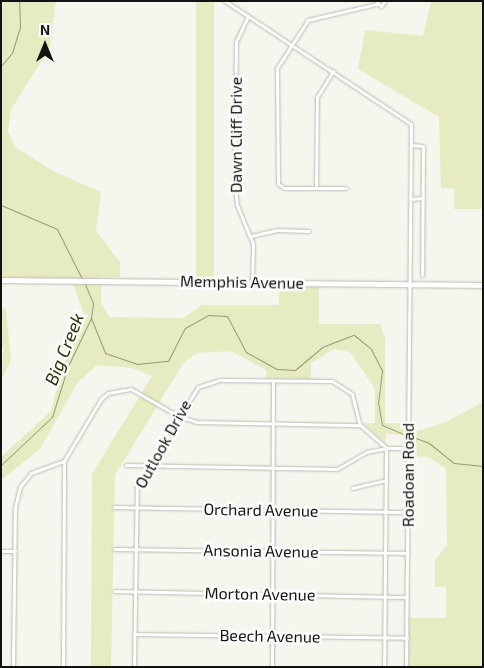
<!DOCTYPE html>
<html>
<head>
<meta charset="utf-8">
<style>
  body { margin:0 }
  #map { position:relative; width:484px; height:668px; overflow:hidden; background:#f5f6ee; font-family:"Exo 2",sans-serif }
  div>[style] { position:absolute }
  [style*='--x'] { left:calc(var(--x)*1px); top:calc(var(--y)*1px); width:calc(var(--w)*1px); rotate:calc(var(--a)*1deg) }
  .green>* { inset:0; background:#e7ebc2; transform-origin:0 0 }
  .stream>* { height:1px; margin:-0.5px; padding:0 0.5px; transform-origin:0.5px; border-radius:0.5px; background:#979b74 }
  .roads { filter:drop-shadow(0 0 1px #babbb3) drop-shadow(0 0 1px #babbb3) }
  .minor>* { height:3px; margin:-1.5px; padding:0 1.5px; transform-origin:1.5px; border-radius:1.5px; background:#fff }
  .secondary>* { height:4.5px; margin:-2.25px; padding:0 2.25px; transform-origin:2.25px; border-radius:2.25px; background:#fff }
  span { translate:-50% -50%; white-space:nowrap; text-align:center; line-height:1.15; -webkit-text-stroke:5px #fff; paint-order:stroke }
  .street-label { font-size:16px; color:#121210 }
  .water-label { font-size:18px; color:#2e3000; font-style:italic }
  .frame { position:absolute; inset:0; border:2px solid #121210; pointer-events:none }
  .north { position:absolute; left:20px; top:20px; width:50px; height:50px; -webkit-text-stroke:4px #fff; paint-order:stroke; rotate:0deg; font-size:14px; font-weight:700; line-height:20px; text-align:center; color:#121210 }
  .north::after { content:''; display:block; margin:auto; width:18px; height:22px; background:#121210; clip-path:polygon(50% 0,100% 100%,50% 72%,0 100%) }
</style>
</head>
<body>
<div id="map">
  <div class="green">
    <i style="clip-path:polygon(1px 1px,56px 1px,50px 47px,11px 110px,8px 132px,16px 148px,55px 172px,101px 192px,96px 231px,120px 262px,120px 277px,100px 277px,100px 281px,1px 280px)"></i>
    <i style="left:196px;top:1px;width:18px;height:278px"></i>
    <i style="clip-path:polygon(431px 1px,483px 1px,482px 209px,454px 209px,454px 189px,441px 188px,439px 117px,358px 69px,365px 30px,423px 36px)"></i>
    <i style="clip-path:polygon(73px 284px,101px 284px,101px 302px,109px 317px,183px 318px,202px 305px,279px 305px,279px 286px,319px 287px,319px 324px,380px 324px,385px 338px,385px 423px,408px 423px,408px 434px,446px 422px,483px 402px,483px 667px,409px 667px,409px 618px,446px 618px,446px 587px,435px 587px,435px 560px,447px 545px,446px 469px,429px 457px,408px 456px,408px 435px,386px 434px,386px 444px,363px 423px,375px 423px,375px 389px,350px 352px,335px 349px,311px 363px,311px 379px,266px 378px,266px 370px,231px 351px,197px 353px,184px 362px,115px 475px,111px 667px,91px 667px,92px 474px,152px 376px,132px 368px,97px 365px,78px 382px,40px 449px,1px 480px,1px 457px,51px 411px,63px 366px,85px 317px)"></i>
    <i style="clip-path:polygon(1px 308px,6px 309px,11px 360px,1px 381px,4px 347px,1px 347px)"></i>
  </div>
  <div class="stream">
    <i style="--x:1;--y:66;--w:17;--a:-50"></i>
    <i style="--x:12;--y:53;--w:27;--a:-73"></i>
    <i style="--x:20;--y:27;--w:26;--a:-92"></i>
    <i style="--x:1;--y:205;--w:61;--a:23.2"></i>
    <i style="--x:57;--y:229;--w:56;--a:63.4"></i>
    <i style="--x:91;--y:318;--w:38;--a:68"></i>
    <i style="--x:105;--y:353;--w:34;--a:19"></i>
    <i style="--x:137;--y:364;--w:31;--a:-6"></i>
    <i style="--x:168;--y:361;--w:37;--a:-63"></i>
    <i style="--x:185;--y:328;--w:26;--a:-29"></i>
    <i style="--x:208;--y:315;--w:19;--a:3"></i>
    <i style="--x:227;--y:316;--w:41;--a:62.2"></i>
    <i style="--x:246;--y:352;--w:35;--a:29"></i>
    <i style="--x:277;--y:369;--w:18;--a:3"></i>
    <i style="--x:295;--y:370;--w:35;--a:-40"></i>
    <i style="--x:322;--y:347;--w:34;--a:-21"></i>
    <i style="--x:354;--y:335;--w:22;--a:39"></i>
    <i style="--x:371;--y:349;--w:25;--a:63"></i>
    <i style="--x:382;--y:371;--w:31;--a:97"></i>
    <i style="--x:378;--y:402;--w:23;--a:80"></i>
    <i style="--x:382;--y:425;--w:26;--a:23"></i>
    <i style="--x:410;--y:436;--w:20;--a:20"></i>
    <i style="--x:429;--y:443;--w:32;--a:39"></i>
    <i style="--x:454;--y:463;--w:29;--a:6"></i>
    <i style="--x:1;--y:465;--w:70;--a:-43.3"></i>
    <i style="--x:52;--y:417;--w:53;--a:-72.6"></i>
    <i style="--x:68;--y:366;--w:53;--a:-64.4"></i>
    <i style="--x:91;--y:318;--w:15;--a:-82"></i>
    <i style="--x:93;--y:303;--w:23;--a:-113"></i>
  </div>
  <div class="roads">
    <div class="minor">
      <i style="--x:225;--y:1;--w:223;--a:33.5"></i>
      <i style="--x:411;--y:124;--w:543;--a:90.53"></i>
      <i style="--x:376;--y:1;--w:7;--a:45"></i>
      <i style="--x:381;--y:6;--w:6;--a:-51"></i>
      <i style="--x:248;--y:16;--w:29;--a:115"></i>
      <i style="--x:236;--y:42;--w:135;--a:90.8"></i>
      <i style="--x:234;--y:177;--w:28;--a:84"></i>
      <i style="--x:237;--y:205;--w:42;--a:67.7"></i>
      <i style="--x:253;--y:244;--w:40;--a:91.4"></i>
      <i style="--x:411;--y:145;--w:12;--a:5"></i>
      <i style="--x:423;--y:146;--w:129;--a:90.4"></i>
      <i style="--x:316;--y:188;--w:91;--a:-89.4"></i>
      <i style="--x:317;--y:97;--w:31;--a:-58"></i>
      <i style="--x:346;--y:188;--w:62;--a:180"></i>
      <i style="--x:284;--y:188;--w:7;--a:-146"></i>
      <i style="--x:278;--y:184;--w:116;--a:-90.5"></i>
      <i style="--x:277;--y:68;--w:57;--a:-57.1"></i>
      <i style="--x:308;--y:20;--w:71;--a:-13.1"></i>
      <i style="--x:411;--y:199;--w:12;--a:-5"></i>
      <i style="--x:251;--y:236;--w:27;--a:-13"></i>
      <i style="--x:277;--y:230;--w:32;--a:2"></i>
      <i style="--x:126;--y:465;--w:211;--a:1.1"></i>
      <i style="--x:337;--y:469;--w:34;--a:-30"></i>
      <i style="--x:366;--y:452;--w:20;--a:-11"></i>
      <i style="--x:386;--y:448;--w:219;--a:90.5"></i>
      <i style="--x:352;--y:488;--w:35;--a:-13"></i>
      <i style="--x:114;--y:507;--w:294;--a:1"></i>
      <i style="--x:114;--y:549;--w:294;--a:0.8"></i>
      <i style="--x:1;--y:551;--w:14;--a:0"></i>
      <i style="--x:114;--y:591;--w:293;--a:1.2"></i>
      <i style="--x:134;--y:634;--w:273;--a:0.8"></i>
      <i style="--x:13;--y:667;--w:159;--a:-89.3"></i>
      <i style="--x:15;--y:508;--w:22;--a:-77"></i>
      <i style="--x:20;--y:487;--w:18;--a:-52"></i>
      <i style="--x:31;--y:473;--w:35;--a:-20"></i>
      <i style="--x:64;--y:461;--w:72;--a:-59.2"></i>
      <i style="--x:101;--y:399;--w:9;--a:-41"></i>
      <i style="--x:108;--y:393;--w:23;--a:-10"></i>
      <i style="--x:131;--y:389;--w:54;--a:29.9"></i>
      <i style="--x:178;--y:416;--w:20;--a:18"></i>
      <i style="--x:197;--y:422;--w:163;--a:1.1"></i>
      <i style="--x:360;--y:425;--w:35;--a:41"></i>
      <i style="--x:386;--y:448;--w:22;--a:0"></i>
      <i style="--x:63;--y:667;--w:206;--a:-89.7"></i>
      <i style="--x:134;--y:667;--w:181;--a:-89.1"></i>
      <i style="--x:137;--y:486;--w:116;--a:-58.4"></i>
      <i style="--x:198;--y:387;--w:22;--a:-18"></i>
      <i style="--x:219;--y:380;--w:113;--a:0.5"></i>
      <i style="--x:332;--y:381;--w:24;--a:33"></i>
      <i style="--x:352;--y:394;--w:32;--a:76"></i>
      <i style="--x:272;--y:667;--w:286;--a:-89.8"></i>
    </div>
    <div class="secondary">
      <i style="--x:1;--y:280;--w:482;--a:0.6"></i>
    </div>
  </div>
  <div class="street-label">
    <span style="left:236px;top:135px;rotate:-90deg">Dawn Cliff Drive</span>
    <span style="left:242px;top:282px;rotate:1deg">Memphis Avenue</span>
    <span style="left:163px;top:444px;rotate:-61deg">Outlook Drive</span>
    <span style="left:408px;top:475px;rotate:-90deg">Roadoan Road</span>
    <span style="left:261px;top:510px;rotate:1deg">Orchard Avenue</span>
    <span style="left:261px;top:551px;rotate:1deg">Ansonia Avenue</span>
    <span style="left:260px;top:594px;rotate:1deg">Morton Avenue</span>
    <span style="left:270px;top:636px;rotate:1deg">Beech Avenue</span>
  </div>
  <div class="water-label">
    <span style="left:64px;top:349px;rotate:-68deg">Big Creek</span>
  </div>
  <div class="frame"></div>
  <div class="north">N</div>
</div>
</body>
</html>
